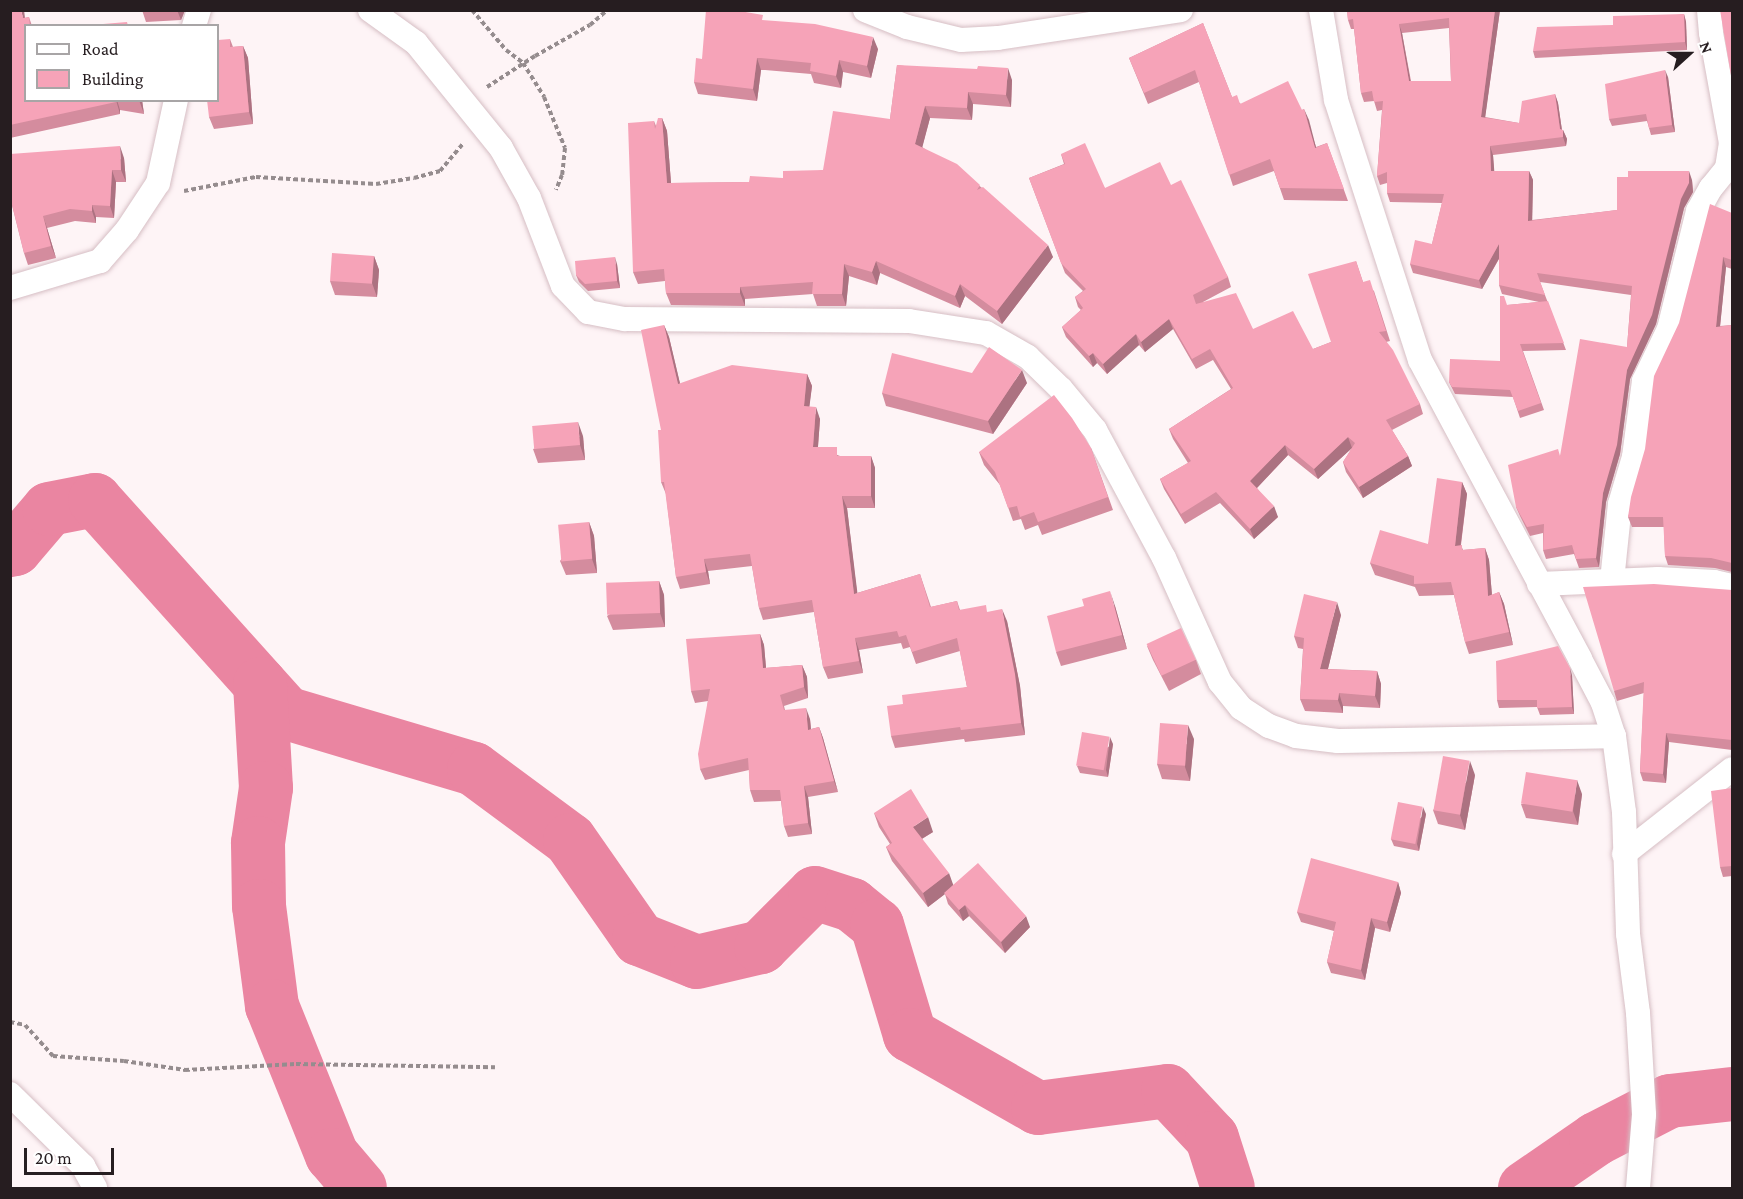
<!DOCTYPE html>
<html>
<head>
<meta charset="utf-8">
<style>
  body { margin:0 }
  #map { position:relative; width:1743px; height:1199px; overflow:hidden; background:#fef4f6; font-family:"Crimson Pro",serif }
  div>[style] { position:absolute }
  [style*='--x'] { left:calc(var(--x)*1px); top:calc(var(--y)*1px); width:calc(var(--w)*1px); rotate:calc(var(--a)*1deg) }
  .river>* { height:54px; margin:-27px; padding:0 27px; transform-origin:27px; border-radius:27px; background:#ea85a1 }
  .path>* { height:4px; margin-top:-2px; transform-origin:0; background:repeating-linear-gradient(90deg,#958c8e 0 4.5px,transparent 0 7.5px) }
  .roads { filter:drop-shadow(0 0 2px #d6bec4) drop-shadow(0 0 2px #d6bec4) }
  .street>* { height:24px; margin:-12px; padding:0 12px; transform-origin:12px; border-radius:12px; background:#fff }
  .wall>* { inset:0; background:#d48c9e }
  .shaded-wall>* { inset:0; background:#ac7281 }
  .building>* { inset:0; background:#f6a3b8; transform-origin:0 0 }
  span { translate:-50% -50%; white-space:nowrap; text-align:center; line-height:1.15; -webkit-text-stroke:4.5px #fff; paint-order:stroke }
  .frame { position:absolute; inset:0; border:12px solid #261d20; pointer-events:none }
  .legend { position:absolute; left:24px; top:24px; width:195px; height:78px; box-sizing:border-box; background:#fff; border:2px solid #a8a5a6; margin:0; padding:8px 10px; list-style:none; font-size:18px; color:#261d20 }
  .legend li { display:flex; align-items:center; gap:12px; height:30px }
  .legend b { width:30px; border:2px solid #a8a5a6 }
  .north { position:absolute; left:1659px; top:24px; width:60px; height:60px; -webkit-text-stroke:4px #fff; paint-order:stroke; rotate:69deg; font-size:16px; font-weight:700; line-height:24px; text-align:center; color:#261d20 }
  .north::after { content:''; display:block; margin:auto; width:21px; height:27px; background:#261d20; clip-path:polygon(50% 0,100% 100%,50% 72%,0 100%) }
  .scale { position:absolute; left:24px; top:1148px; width:90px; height:27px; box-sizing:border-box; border:3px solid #261d20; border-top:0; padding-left:8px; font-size:18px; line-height:21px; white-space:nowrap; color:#261d20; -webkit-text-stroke:4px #fff; paint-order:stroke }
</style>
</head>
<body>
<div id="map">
  <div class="river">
    <i style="--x:10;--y:550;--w:5;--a:-11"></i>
    <i style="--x:15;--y:549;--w:52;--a:-49.6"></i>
    <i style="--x:49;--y:509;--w:47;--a:-11.1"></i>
    <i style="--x:95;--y:500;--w:286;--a:48.1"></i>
    <i style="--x:286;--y:713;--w:196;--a:16.6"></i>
    <i style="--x:474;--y:769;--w:119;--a:36.5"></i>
    <i style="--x:570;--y:840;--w:121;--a:55.1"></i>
    <i style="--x:639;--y:939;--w:62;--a:21.6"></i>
    <i style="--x:697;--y:962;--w:66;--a:-13.2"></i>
    <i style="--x:761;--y:947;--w:76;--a:-45"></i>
    <i style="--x:815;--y:893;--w:39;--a:18"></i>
    <i style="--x:852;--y:905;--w:32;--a:39"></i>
    <i style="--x:877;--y:925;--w:115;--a:73.3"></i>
    <i style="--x:910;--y:1035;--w:147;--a:29.7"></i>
    <i style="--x:1038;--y:1108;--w:131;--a:-7.5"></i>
    <i style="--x:1168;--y:1091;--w:64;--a:46.9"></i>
    <i style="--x:1212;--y:1138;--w:52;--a:72.3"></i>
    <i style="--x:260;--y:684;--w:104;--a:86.7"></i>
    <i style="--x:266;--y:788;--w:56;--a:98.3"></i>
    <i style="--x:258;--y:843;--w:63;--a:89.1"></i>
    <i style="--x:259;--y:906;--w:101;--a:82.6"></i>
    <i style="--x:272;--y:1006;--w:161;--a:68.1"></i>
    <i style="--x:332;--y:1155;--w:43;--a:49.7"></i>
    <i style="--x:1525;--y:1188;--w:86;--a:-34.6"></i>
    <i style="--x:1596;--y:1139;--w:83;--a:-27.2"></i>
    <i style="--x:1670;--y:1101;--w:62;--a:-6.4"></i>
  </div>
  <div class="path">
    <i style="--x:472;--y:10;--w:52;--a:49.6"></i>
    <i style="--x:506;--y:50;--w:21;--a:37"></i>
    <i style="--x:523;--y:63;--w:40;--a:58"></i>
    <i style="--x:544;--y:97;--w:55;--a:67.6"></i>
    <i style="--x:565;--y:148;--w:27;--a:96"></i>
    <i style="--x:562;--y:175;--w:16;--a:112"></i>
    <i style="--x:487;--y:87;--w:57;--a:-32.9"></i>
    <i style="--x:535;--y:56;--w:63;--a:-29.4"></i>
    <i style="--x:590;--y:25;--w:23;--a:-41"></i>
    <i style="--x:184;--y:191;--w:73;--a:-11"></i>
    <i style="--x:256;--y:177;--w:120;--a:3.3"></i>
    <i style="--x:376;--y:184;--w:38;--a:-9"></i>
    <i style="--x:414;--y:178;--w:27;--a:-15"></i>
    <i style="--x:440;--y:171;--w:35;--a:-50"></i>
    <i style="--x:10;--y:1022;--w:15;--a:11"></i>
    <i style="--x:25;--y:1025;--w:42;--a:47.9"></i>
    <i style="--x:53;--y:1056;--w:71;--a:4"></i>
    <i style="--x:124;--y:1061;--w:62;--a:8.4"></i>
    <i style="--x:185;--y:1070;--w:111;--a:-3.1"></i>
    <i style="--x:296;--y:1064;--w:199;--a:0.9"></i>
  </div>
  <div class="roads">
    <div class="street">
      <i style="--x:370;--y:10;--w:57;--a:35.7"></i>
      <i style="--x:416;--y:43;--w:135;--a:51"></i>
      <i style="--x:501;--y:148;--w:57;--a:60.8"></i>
      <i style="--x:529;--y:198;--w:94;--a:68.9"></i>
      <i style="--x:563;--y:286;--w:36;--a:46"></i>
      <i style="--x:588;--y:312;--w:38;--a:11"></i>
      <i style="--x:625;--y:319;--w:284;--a:0.4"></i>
      <i style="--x:909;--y:321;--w:78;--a:8.9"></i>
      <i style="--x:986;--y:333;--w:48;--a:29.7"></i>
      <i style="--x:1028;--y:357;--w:46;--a:44.1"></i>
      <i style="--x:1061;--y:389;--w:53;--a:50.3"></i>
      <i style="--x:1095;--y:430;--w:145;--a:61.7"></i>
      <i style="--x:1164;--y:558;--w:136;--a:65.7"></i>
      <i style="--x:1220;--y:682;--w:33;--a:51"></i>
      <i style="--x:1241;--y:708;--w:33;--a:33"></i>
      <i style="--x:1269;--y:726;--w:29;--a:20"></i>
      <i style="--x:1296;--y:736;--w:42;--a:6.8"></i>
      <i style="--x:1338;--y:741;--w:276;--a:-1"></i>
      <i style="--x:865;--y:10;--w:45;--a:22"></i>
      <i style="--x:907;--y:27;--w:56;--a:13.5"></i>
      <i style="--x:961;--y:40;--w:37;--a:-3"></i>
      <i style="--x:998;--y:38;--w:185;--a:-8.7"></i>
      <i style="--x:1321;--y:10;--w:91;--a:80.5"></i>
      <i style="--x:1336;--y:100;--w:273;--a:72.1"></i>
      <i style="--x:1420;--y:360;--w:339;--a:61.8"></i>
      <i style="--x:1580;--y:659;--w:50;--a:62.4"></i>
      <i style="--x:1603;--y:703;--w:35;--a:72"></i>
      <i style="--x:1614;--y:736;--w:77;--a:82.5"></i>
      <i style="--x:1624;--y:812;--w:122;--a:88.1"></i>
      <i style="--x:1628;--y:934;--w:80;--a:82.8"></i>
      <i style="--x:1638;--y:1013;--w:102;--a:86.6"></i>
      <i style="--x:1644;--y:1115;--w:73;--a:94.7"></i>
      <i style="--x:194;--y:26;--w:17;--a:-73"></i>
      <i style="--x:10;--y:288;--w:94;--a:-16.7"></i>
      <i style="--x:100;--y:261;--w:41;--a:-48.9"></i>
      <i style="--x:127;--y:230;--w:56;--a:-56.6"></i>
      <i style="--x:158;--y:183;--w:85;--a:-77.8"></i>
      <i style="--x:1612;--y:581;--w:77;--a:-84.1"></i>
      <i style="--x:1620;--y:504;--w:49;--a:-73.4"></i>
      <i style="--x:1634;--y:457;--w:77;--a:-82.5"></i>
      <i style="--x:1644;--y:381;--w:58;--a:-64.3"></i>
      <i style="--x:1669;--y:329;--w:122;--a:-76.2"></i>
      <i style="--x:1698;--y:211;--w:26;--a:-61"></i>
      <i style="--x:1711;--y:188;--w:26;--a:-51"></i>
      <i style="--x:1727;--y:168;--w:25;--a:-81"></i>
      <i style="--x:1731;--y:143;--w:112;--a:-100.3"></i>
      <i style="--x:1711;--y:33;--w:23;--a:-95"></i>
      <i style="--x:1539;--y:584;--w:119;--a:-2.4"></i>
      <i style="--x:1658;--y:579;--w:56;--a:3.1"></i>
      <i style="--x:1714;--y:582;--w:18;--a:13"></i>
      <i style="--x:1624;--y:854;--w:137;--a:-38.2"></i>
      <i style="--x:10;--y:1094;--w:103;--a:44.6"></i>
      <i style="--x:83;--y:1166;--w:25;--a:61"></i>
    </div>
  </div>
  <div class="wall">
    <i style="clip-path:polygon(10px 10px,25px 18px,29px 17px,32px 26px,26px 26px,26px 100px,142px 100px,144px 114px,120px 110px,120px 114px,10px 138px)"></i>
    <i style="clip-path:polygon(142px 10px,185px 10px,181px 20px,146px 22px)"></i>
    <i style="clip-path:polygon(evenodd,1347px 10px,1500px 10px,1485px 117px,1519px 123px,1555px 94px,1558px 103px,1562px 130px,1563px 130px,1567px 139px,1566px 146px,1493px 155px,1494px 171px,1529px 171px,1533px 180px,1532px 220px,1617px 210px,1692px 180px,1693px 192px,1684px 208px,1656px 324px,1630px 379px,1620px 454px,1606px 502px,1599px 567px,1579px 568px,1574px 554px,1546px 559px,1543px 550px,1543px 533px,1530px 536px,1520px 516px,1516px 507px,1560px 456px,1627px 347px,1631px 295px,1540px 282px,1566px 350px,1523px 351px,1544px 410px,1520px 418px,1513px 397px,1455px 394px,1449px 382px,1500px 361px,1507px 305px,1539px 302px,1502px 294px,1499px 285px,1499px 259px,1482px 289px,1413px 273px,1410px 264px,1432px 244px,1442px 203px,1390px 202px,1387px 193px,1387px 183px,1380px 185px,1377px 176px,1382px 110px,1377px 111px,1374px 101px,1364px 102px,1361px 93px,1354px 29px,1351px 29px,1348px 20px,1347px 10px,1449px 28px,1451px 81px,1411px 81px,1402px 33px,1449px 28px)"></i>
    <i style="clip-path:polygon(1684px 14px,1686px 22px,1687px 50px,1535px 58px,1533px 51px,1613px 25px)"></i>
    <i style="clip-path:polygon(765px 21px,878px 49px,871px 78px,843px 72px,841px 88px,814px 83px,811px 74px,765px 70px,761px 70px,757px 101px,698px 94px,694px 82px,702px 59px)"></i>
    <i style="clip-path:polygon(1203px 23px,1232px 97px,1241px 104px,1302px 110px,1304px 109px,1316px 147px,1327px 143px,1348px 201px,1284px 200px,1274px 171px,1233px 186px,1199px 82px,1148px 104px,1129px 58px)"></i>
    <i style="clip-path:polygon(230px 39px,233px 47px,243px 46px,248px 58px,253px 124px,214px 129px,209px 117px)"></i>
    <i style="clip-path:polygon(897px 65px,1012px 80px,1011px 107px,973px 104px,972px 120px,930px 118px,922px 147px,981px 187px,1053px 257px,1002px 324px,965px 296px,960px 308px,880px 273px,877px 285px,849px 276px,846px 306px,817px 306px,813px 294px,745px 299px,745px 306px,671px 305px,666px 293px,665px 281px,638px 284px,633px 272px,654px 121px,656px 126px,662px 118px,667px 131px,671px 183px,749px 182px,783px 178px,823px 170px,890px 119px)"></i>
    <i style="clip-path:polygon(1668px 77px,1675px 132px,1651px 135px,1647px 121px,1612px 126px,1609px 119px)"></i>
    <i style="clip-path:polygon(1061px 154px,1105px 188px,1171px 185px,1228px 277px,1231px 287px,1203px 302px,1253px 329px,1313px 349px,1331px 342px,1356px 261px,1363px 282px,1374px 291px,1390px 341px,1386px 342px,1420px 404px,1423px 414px,1392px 430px,1408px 456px,1412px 466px,1363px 498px,1346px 472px,1343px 462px,1352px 448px,1318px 479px,1288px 455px,1257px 488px,1278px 517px,1254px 539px,1220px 503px,1185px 524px,1164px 489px,1160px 479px,1188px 463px,1173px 439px,1169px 429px,1231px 389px,1213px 360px,1196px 369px,1173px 329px,1145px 352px,1139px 345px,1107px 374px,1097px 363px,1093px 367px,1066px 337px,1062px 327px,1081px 310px,1078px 307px,1075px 297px,1083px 291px,1065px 273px,1029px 178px,1064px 164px)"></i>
    <i style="clip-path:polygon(124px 158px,126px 182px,116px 182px,114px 218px,96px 217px,96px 223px,75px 221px,47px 228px,56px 258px,28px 265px,24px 253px,10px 197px)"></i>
    <i style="clip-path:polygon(1732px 213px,1732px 269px,1726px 267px,1720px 326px,1732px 325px,1732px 572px,1715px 568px,1668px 565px,1665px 556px,1664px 527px,1632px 527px,1628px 517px)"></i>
    <i style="clip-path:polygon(374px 256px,379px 270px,377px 297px,335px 295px,330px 281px)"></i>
    <i style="clip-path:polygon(617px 264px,620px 288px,588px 291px,579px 282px,576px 275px)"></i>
    <i style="clip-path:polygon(664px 325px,669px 337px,680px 384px,807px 374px,812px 386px,809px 407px,820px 419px,818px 447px,840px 456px,871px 456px,875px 468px,875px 508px,847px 508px,857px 593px,920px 574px,931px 607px,957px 601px,960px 610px,988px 612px,1007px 621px,1020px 686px,1025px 735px,965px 742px,964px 739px,895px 748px,891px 736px,903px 704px,967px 687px,960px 651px,916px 664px,910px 647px,903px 649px,901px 643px,859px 650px,863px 673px,828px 679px,823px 667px,814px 612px,763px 620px,759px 608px,752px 566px,708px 571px,710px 584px,680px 589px,676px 577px,666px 494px,661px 482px,661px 430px)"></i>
    <i style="clip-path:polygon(972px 373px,1027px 383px,993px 434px,886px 406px,882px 393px)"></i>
    <i style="clip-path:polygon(583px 436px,585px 460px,538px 463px,533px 449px)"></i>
    <i style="clip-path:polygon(1091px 448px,1113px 510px,1042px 535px,1038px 525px,1025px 530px,1021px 519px,1013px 521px,1000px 485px,984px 465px,979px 452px)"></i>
    <i style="clip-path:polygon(1462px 482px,1467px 494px,1461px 545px,1463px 550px,1485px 548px,1489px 560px,1492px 595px,1499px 592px,1504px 604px,1513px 645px,1469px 654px,1465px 642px,1454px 595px,1419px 596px,1415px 587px,1375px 575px,1370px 563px,1428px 544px)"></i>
    <i style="clip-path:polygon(589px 522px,594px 536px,597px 573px,566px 575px,560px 561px)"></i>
    <i style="clip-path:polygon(659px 581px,664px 595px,665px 627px,613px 630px,607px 616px)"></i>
    <i style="clip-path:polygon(1732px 590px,1732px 750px,1669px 742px,1666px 783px,1643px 781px,1640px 772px,1644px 693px,1617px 701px,1614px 691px)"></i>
    <i style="clip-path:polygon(1115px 606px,1127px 649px,1061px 666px,1056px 652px)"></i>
    <i style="clip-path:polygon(1341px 615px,1328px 669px,1377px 671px,1381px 684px,1380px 708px,1343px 706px,1343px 713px,1305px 711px,1300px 699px,1303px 649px,1298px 648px,1294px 636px)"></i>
    <i style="clip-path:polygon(760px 634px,764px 645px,766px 668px,802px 665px,807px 677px,808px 698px,784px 706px,785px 710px,810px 719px,811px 729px,819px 727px,823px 738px,838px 792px,808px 797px,812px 834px,788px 837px,784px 826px,781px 801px,754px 802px,750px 790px,749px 770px,705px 780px,700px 769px,708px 701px,695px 703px,691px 691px)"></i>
    <i style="clip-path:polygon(1147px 646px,1196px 660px,1201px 674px,1169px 691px,1153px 660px)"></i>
    <i style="clip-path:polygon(1572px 675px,1574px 714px,1540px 715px,1537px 707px,1499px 708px,1497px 700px)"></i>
    <i style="clip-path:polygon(1194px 739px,1190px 781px,1162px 779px,1157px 764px)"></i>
    <i style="clip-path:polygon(1113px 744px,1108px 777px,1080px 773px,1077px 766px)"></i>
    <i style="clip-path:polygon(1475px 775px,1465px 830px,1438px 824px,1433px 810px)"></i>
    <i style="clip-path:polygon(1732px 781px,1732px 876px,1723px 877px,1720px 867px)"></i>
    <i style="clip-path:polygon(1582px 794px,1578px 825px,1526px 818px,1521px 804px)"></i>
    <i style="clip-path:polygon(874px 813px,933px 832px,922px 839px,953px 885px,1030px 927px,1005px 953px,969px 916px,963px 921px,948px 904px,945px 894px,928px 907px,892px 861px,886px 847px,890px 844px,879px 827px)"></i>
    <i style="clip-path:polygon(1426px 814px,1419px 851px,1394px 846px,1391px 839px)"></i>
    <i style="clip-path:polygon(1398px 882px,1401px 893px,1390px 932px,1375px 928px,1365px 980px,1331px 973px,1327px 962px,1334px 931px,1301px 922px,1297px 912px)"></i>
  </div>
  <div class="shaded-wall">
    <i style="clip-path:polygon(21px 10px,24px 10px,26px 26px,23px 18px)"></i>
    <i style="clip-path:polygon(177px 10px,185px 10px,181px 20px)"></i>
    <i style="clip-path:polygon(1495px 10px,1500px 10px,1484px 126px,1481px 117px)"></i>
    <i style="clip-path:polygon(1684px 14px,1686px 22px,1687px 50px,1685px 42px)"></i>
    <i style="clip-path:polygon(1399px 24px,1402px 33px,1412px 90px,1409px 81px)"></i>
    <i style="clip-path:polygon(873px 37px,878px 49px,871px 78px,867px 66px)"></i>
    <i style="clip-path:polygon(243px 46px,248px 58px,253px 124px,249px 112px)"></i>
    <i style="clip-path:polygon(757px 58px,761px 70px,757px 101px,753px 89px)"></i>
    <i style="clip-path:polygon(839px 60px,843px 72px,841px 88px,836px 76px)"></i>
    <i style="clip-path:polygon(1008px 68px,1012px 80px,1011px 107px,1006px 95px)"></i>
    <i style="clip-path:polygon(1665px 70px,1668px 77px,1675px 132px,1672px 125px)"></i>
    <i style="clip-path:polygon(968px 92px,973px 104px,972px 120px,967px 108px)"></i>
    <i style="clip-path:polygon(1555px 94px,1558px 103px,1563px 138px,1560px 129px)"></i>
    <i style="clip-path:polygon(116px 100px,117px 100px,120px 110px,120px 114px)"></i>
    <i style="clip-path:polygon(139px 100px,142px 100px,144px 114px)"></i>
    <i style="clip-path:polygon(925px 106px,930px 118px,920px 156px,915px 144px)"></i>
    <i style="clip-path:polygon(1304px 109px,1309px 120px,1319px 159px,1315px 148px)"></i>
    <i style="clip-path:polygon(662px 118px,667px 131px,672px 196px,667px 183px)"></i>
    <i style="clip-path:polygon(1563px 130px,1567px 139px,1566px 146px,1563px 137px)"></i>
    <i style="clip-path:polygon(120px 146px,124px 158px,126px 182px,121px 170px)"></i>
    <i style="clip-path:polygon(1490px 146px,1493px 155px,1495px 180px,1491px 171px)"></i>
    <i style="clip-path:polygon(112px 170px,116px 182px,114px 218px,110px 206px)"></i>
    <i style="clip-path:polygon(1529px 171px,1533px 180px,1532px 230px,1528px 221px)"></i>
    <i style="clip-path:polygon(1689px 171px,1692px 180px,1693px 192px,1684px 208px,1656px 324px,1630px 379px,1620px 454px,1606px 502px,1599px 567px,1596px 558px,1603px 493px,1627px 370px)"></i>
    <i style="clip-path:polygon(92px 205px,96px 217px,96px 223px,92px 211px)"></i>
    <i style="clip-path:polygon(43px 216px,47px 228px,56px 258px,51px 246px)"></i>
    <i style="clip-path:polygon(1499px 244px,1502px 253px,1482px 289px,1479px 280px)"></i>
    <i style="clip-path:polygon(1048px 245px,1053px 257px,1002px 324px,997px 311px)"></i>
    <i style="clip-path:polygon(374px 256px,379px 270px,377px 297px,372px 283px)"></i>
    <i style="clip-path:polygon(615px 257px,617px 264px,620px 288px,617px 281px)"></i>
    <i style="clip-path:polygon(1723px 257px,1726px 267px,1719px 337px,1716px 327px)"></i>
    <i style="clip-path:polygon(876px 261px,880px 273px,877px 285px,872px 272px)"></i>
    <i style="clip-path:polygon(844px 264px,849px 276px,846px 306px,842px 294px)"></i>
    <i style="clip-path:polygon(960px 284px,965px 296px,960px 308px,955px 296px)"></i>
    <i style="clip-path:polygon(740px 287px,745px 299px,745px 306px,740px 293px)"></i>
    <i style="clip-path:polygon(1169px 319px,1173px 329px,1145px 352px,1141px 342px)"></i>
    <i style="clip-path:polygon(664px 325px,669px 337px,683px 396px,678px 384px)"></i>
    <i style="clip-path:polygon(1136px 334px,1139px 345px,1107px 374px,1103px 364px)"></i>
    <i style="clip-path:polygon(1093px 353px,1097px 363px,1093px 367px,1089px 356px)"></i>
    <i style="clip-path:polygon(1022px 370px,1027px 383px,993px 434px,988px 421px)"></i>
    <i style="clip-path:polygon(807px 374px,812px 386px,808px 418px,804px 406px)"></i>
    <i style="clip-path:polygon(816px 407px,820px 419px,817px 459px,813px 447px)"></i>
    <i style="clip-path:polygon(578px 422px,583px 436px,585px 460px,580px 445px)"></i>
    <i style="clip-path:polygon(1348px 437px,1352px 448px,1318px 479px,1314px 469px)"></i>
    <i style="clip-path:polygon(1285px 445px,1288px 455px,1254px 491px,1250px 481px)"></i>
    <i style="clip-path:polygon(871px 456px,875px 468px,875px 508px,871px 496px)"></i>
    <i style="clip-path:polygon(1408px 456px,1412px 466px,1363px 498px,1359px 487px)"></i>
    <i style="clip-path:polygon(1462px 482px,1467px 494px,1459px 558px,1455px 546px)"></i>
    <i style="clip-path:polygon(842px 496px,847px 508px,859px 606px,854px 594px)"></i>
    <i style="clip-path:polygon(1274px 506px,1278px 517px,1254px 539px,1250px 529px)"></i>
    <i style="clip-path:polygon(589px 522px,594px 536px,597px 573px,592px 559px)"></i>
    <i style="clip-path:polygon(1485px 548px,1489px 560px,1493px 608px,1488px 596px)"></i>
    <i style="clip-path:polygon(704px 559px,708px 571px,710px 584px,706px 572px)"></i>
    <i style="clip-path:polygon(659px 581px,664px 595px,665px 627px,660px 613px)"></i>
    <i style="clip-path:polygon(1110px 591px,1115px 606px,1127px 649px,1122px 635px)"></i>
    <i style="clip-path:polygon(1499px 592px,1504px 604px,1513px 645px,1509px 632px)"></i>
    <i style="clip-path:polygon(1337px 602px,1341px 615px,1325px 681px,1320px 669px)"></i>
    <i style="clip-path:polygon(1002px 609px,1007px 621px,1020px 686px,1025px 735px,1021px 723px)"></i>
    <i style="clip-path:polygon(760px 634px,764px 645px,767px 679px,763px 668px)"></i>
    <i style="clip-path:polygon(855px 638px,859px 650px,863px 673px,859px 661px)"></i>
    <i style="clip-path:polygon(802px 665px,807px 677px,808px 698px,804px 687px)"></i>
    <i style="clip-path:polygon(1570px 668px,1572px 675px,1574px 714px,1572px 707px)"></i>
    <i style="clip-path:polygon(1377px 671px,1381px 684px,1380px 708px,1375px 696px)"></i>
    <i style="clip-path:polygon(1339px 693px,1343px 706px,1343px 713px,1338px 700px)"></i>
    <i style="clip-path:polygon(806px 708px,810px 719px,812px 741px,808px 730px)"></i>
    <i style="clip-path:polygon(1188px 725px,1194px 739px,1190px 781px,1185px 767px)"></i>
    <i style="clip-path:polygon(819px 727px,823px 738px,838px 792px,834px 781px)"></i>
    <i style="clip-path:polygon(1666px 733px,1669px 742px,1666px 783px,1663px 774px)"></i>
    <i style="clip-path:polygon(1110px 737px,1113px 744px,1108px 777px,1106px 770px)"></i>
    <i style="clip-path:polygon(1470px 761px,1475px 775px,1465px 830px,1460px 815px)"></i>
    <i style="clip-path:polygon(1577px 780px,1582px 794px,1578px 825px,1573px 811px)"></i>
    <i style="clip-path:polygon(804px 786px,808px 797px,812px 834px,808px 823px)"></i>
    <i style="clip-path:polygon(1423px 807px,1426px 814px,1419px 851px,1417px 844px)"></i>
    <i style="clip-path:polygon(928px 817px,933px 832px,918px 841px,913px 827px)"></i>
    <i style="clip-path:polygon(949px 873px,954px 887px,928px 907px,923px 893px)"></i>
    <i style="clip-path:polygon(1398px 882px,1401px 893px,1390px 932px,1387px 922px)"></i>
    <i style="clip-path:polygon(965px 905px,969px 916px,963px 921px,959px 910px)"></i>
    <i style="clip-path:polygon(1026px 916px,1030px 927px,1005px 953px,1001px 942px)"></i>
    <i style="clip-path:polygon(1371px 918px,1375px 928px,1365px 980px,1361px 970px)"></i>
  </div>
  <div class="building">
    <i style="clip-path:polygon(10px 10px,21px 10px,23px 18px,29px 17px,30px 26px,26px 26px,26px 100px,116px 100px,116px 102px,10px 125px)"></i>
    <i style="clip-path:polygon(706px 10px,734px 10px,763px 15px,762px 20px,815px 24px,873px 37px,867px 66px,839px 60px,836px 76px,810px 71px,811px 63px,761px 58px,757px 58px,753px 89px,694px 82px,696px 58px,702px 59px)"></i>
    <i style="clip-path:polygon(evenodd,1347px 10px,1495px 10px,1481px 117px,1519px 123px,1522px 101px,1555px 94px,1560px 129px,1563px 130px,1563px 137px,1490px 146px,1491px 171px,1529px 171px,1528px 221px,1617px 210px,1617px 177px,1628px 177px,1628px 171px,1689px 171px,1689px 183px,1681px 199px,1652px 315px,1627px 370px,1617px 445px,1603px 493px,1596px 558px,1576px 559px,1572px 545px,1543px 550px,1544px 524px,1527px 527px,1516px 507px,1508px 465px,1558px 449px,1560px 456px,1580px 339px,1627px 347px,1632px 286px,1537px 273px,1545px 295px,1499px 285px,1499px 244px,1479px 280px,1410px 264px,1415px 240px,1432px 244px,1444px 194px,1387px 193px,1387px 172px,1377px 176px,1383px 101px,1374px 102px,1372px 91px,1361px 93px,1353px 19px,1348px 20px,1347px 10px,1449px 18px,1451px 81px,1409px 81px,1399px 24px,1449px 18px)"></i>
    <i style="clip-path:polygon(1720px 10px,1732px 10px,1732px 81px)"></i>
    <i style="clip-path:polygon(1684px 14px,1685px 42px,1533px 51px,1537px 27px,1613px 25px,1613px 16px)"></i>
    <i style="clip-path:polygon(127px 22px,128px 26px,91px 25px)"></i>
    <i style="clip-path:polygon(1203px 23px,1232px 97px,1237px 95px,1240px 104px,1288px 81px,1302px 110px,1304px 109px,1315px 148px,1327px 143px,1344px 189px,1280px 188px,1270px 159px,1229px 175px,1195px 70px,1144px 93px,1129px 58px)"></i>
    <i style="clip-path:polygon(230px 39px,230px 47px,243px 46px,249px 112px,209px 117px,207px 100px,218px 100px,218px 40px)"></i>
    <i style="clip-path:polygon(897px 65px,977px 69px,978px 66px,1008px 68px,1006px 95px,968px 92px,967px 108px,925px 106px,915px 144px,957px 164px,980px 185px,977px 190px,983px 187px,1048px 245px,997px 311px,960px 284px,955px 296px,876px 261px,872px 272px,844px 264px,842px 294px,812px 294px,813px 282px,740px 287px,740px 293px,666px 293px,664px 269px,633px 272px,628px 123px,654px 121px,655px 129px,658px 118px,662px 118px,667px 183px,749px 182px,750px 176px,783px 178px,783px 171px,823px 170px,833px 111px,890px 119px)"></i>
    <i style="clip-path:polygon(1665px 70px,1672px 125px,1649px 128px,1646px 114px,1609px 119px,1605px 84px)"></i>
    <i style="clip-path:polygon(1085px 143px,1105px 188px,1160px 162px,1171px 185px,1181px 180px,1228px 277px,1193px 295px,1196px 304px,1236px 293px,1253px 329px,1293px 311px,1313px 349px,1331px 342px,1308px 274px,1356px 261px,1363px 282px,1370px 280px,1386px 331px,1379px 332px,1393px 350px,1420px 404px,1386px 420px,1408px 456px,1359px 487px,1343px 462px,1355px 443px,1348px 437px,1314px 469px,1285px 445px,1250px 481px,1274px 506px,1250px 529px,1216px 492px,1181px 514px,1160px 479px,1191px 461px,1169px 429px,1233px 388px,1210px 349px,1192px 359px,1169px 319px,1141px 342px,1136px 334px,1103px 364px,1093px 353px,1089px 356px,1062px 327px,1083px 308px,1075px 297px,1086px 289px,1061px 263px,1029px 178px,1065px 164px,1061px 154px)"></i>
    <i style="clip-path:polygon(120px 146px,121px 170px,112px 170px,110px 206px,92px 205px,92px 211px,70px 209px,43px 216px,51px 246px,24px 253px,10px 197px,10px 154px)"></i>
    <i style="clip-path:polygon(1710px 204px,1732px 213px,1732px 260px,1723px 257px,1716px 327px,1732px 325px,1732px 439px,1731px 439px,1732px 444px,1732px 563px,1711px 558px,1665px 556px,1663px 517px,1628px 517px,1631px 497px,1645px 449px,1654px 376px,1679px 323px)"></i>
    <i style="left:332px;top:253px;width:42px;height:28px;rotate:4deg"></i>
    <i style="clip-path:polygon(615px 257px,617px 281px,585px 284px,576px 275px,575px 261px)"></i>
    <i style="clip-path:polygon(1500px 296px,1504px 296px,1507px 305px,1548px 301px,1564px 343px,1520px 344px,1541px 403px,1518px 411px,1510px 390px,1452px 387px,1449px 382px,1450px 359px,1500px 361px)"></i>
    <i style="clip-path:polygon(664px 325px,678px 384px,732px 365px,807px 374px,804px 406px,816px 407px,813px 447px,837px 447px,837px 456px,871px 456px,871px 496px,842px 496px,854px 594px,920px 574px,930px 607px,957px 601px,959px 610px,986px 605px,987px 612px,1002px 609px,1015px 674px,1021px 723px,961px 730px,960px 727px,891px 736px,887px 706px,903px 704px,902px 695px,967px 687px,957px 638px,912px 652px,906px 635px,899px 637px,897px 631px,855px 638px,859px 661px,823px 667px,812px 600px,759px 608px,750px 554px,704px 559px,706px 572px,676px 577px,664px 482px,661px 482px,658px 430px,661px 430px,641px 330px)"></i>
    <i style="clip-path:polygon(989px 347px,1022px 370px,988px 421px,882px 393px,892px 353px,972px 373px)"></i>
    <i style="clip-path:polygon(1054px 395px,1072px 418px,1091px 448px,1108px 497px,1038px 522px,1034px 512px,1020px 517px,1017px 506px,1008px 508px,995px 472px,979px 452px)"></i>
    <i style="left:578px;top:422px;width:23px;height:46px;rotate:85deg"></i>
    <i style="clip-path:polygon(1437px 478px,1462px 482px,1455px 546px,1462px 545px,1462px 550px,1485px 548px,1488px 596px,1499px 592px,1509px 632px,1465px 642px,1451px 582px,1414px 584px,1414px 576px,1370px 563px,1380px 530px,1428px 544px)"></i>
    <i style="left:589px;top:522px;width:37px;height:31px;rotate:85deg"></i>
    <i style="left:659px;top:581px;width:32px;height:53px;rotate:88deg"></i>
    <i style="clip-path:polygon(1654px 584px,1732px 590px,1732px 740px,1666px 733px,1663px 774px,1640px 772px,1644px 682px,1614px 691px,1583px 587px)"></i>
    <i style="clip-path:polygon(1110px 591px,1122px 635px,1056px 652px,1047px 616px,1084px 606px,1082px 599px)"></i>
    <i style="clip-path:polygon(1304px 594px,1337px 602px,1320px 669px,1377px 671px,1375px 696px,1339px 693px,1338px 700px,1300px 699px,1304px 638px,1294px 636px)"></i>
    <i style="left:1181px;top:628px;width:35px;height:38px;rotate:65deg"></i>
    <i style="clip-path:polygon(760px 634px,763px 668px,802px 665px,804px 687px,780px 695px,784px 710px,806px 708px,808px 730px,819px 727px,834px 781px,804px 786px,808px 823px,784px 826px,780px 790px,750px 790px,748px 758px,700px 769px,698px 754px,710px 689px,691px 691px,686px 639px)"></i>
    <i style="clip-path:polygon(1558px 646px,1570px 668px,1572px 707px,1537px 708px,1537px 700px,1497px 700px,1496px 661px)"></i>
    <i style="left:1160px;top:723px;width:28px;height:41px;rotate:4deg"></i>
    <i style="left:1082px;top:732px;width:28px;height:34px;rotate:10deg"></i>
    <i style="left:1443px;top:756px;width:27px;height:55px;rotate:10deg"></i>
    <i style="left:1526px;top:772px;width:52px;height:32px;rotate:9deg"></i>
    <i style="clip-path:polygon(1732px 781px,1732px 866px,1720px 867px,1711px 791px,1732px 788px)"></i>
    <i style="clip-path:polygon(911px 789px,928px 817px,913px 827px,949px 873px,923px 893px,886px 847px,892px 843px,874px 813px)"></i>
    <i style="left:1398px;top:802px;width:25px;height:38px;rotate:11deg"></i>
    <i style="clip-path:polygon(1311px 858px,1398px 882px,1387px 922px,1371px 918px,1361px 970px,1327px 962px,1336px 922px,1297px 912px)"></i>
    <i style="clip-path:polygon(978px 863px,1026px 916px,1001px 942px,965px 905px,959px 910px,944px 893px)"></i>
  </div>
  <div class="frame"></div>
  <ul class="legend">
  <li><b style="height:8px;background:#fff"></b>Road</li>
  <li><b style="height:16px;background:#f6a3b8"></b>Building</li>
  </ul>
  <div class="north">N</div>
  <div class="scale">20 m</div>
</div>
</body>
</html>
